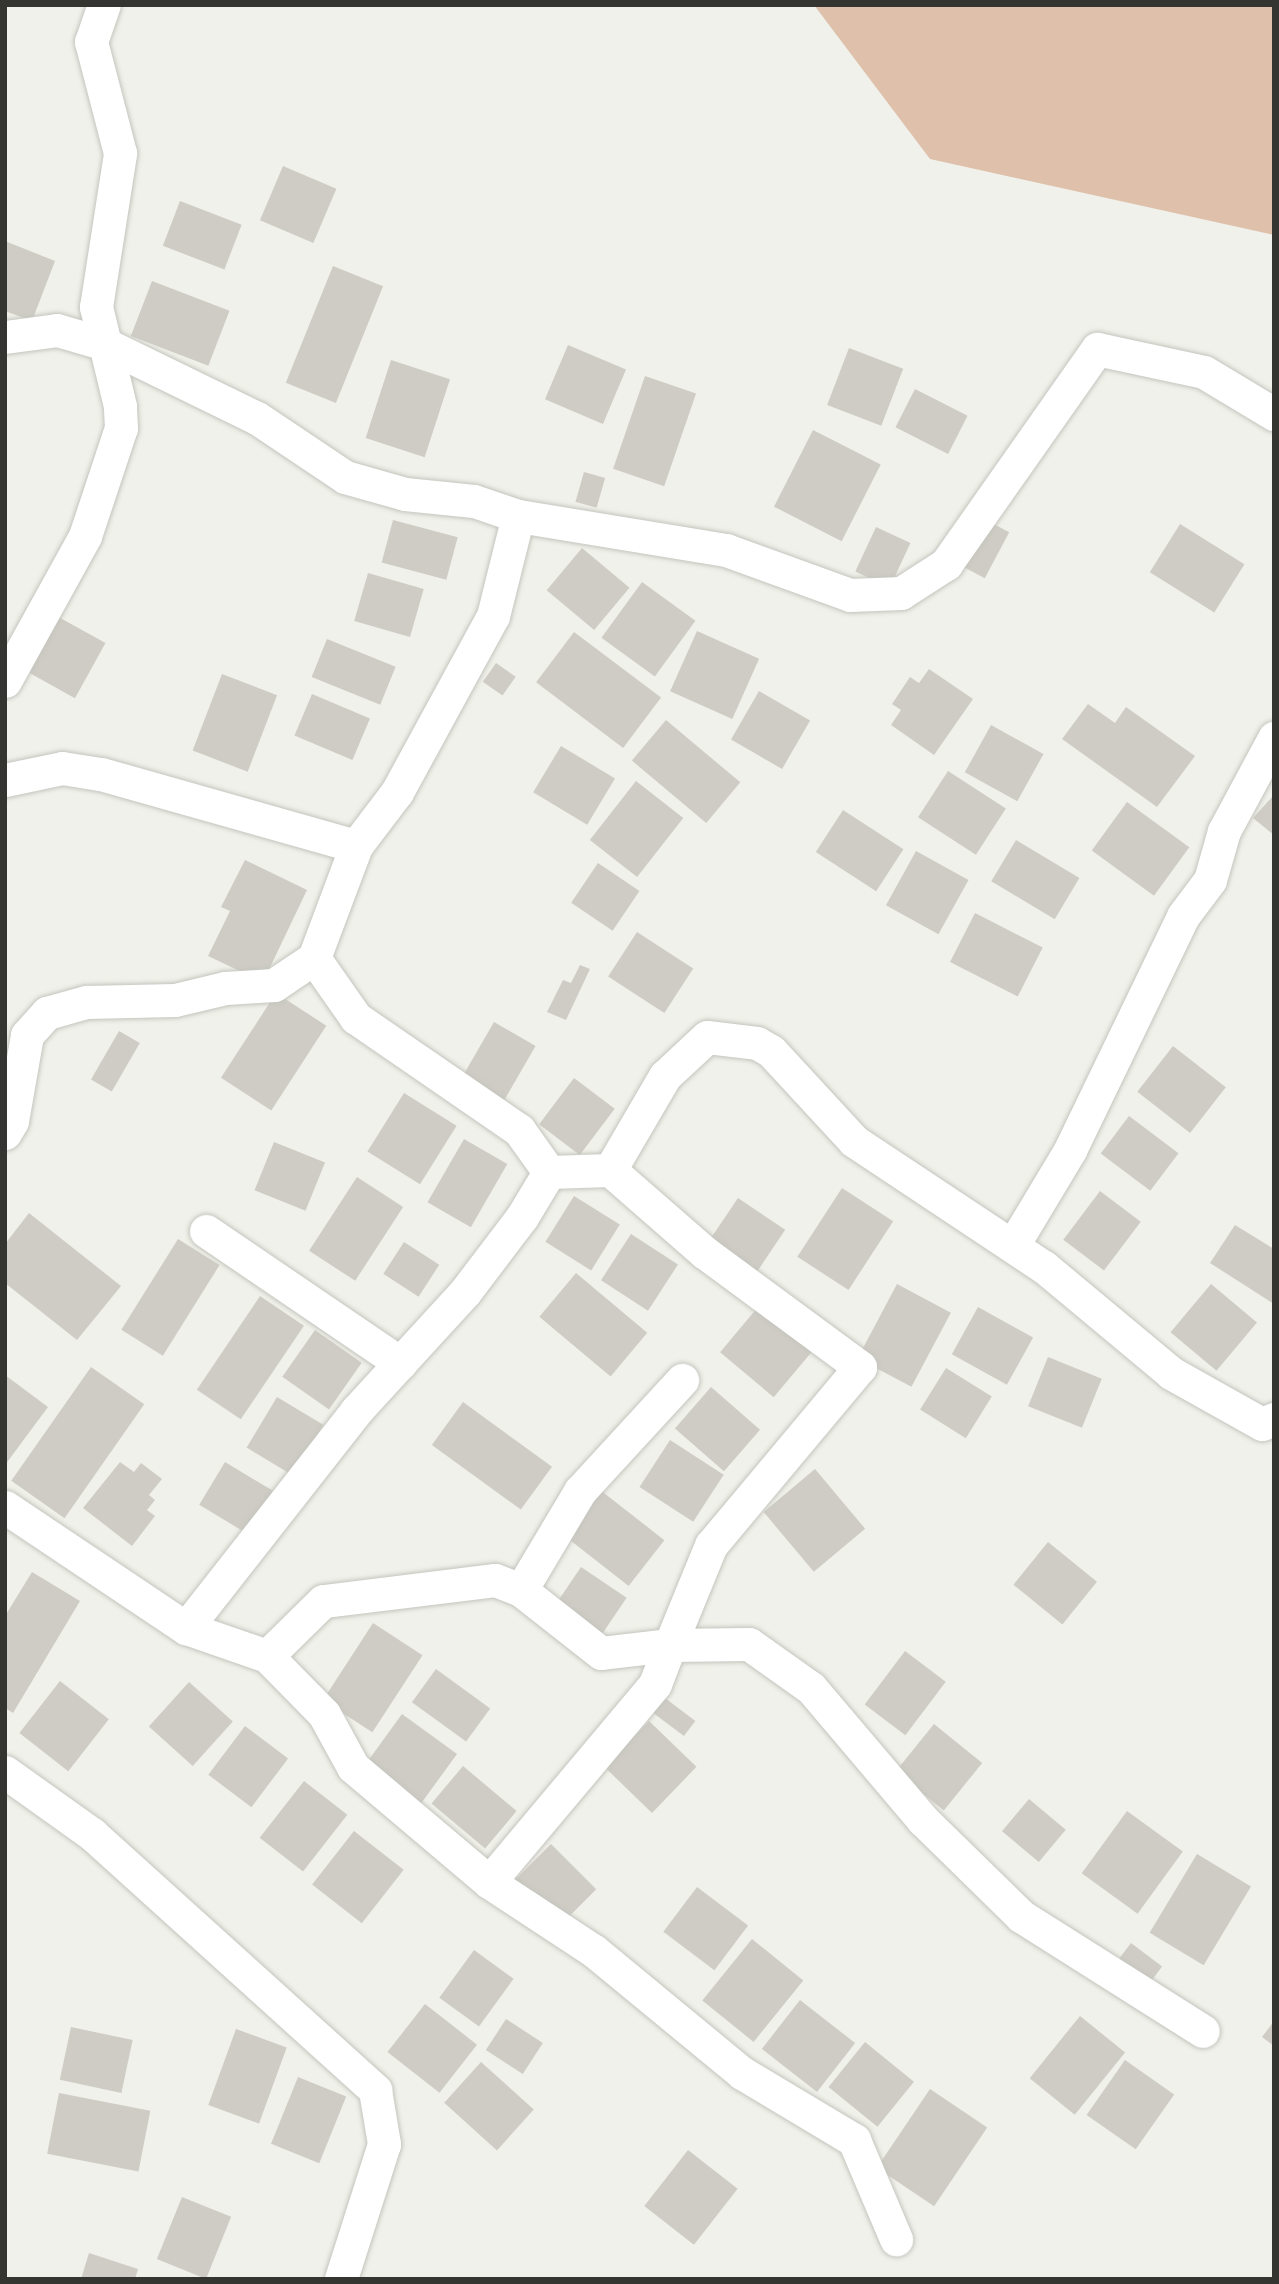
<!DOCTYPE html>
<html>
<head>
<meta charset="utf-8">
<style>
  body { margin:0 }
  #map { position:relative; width:1279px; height:2284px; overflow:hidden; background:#f0f1ea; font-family:Ubuntu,sans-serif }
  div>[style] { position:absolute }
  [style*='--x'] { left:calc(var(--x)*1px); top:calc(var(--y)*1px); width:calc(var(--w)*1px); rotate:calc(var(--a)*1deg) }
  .green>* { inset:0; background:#dec0ab }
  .building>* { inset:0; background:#cfccc5; transform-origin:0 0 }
  .roads { filter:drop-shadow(0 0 2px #c4c5be) drop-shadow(0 0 2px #c4c5be) }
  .minor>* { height:33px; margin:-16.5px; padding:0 16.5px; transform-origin:16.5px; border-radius:16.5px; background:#fff }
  span { translate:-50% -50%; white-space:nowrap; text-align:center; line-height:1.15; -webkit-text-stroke:6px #fff; paint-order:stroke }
  .frame { position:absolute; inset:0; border:7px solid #343431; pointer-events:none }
</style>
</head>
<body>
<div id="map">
  <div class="green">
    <i style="clip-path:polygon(814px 5px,1274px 5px,1274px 235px,930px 159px)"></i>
  </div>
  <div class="building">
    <i style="left:283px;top:166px;width:58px;height:59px;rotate:23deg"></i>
    <i style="left:180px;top:201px;width:66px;height:48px;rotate:21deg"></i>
    <i style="clip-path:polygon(5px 241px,55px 261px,32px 321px,5px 311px)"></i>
    <i style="left:333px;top:266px;width:54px;height:126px;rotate:22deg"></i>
    <i style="left:152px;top:281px;width:83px;height:59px;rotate:21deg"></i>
    <i style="left:568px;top:345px;width:63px;height:59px;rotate:23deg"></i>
    <i style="left:849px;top:348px;width:58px;height:61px;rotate:21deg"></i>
    <i style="left:391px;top:360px;width:62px;height:82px;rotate:18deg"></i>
    <i style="left:645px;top:376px;width:54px;height:98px;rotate:19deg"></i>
    <i style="left:915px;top:389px;width:59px;height:43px;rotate:27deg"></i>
    <i style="left:813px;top:430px;width:76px;height:86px;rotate:27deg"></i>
    <i style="left:584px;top:472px;width:22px;height:31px;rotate:16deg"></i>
    <i style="left:393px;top:520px;width:67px;height:44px;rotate:15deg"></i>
    <i style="left:988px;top:521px;width:24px;height:52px;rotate:28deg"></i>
    <i style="left:1180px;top:524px;width:76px;height:57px;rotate:32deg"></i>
    <i style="left:876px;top:527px;width:38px;height:49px;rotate:25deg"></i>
    <i style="left:582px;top:548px;width:62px;height:55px;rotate:40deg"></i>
    <i style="left:368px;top:573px;width:58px;height:50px;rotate:16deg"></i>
    <i style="left:642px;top:582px;width:66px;height:69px;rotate:36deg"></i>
    <i style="left:53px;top:614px;width:60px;height:63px;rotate:29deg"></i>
    <i style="left:697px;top:631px;width:68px;height:66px;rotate:24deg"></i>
    <i style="left:574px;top:632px;width:109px;height:63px;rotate:37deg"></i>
    <i style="left:327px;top:639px;width:74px;height:41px;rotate:22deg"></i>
    <i style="left:496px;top:663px;width:24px;height:23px;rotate:35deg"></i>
    <i style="clip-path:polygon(929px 669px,973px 699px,934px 755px,891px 725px,901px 710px,892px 704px,910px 677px,919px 683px)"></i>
    <i style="left:222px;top:674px;width:59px;height:82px;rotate:21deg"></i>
    <i style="left:759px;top:691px;width:59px;height:56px;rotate:30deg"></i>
    <i style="left:312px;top:694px;width:63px;height:45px;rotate:23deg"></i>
    <i style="clip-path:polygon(1088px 704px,1115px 723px,1126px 707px,1195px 756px,1157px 807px,1062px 739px)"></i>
    <i style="left:666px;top:720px;width:97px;height:53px;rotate:40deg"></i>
    <i style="left:991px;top:725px;width:60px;height:54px;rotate:29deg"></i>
    <i style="left:561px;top:746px;width:63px;height:54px;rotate:31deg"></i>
    <i style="left:948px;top:771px;width:69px;height:55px;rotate:33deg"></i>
    <i style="left:636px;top:781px;width:60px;height:75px;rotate:38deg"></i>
    <i style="clip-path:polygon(1272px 797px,1274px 799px,1274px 835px,1253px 818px)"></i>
    <i style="left:1127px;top:802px;width:77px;height:60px;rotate:36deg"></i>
    <i style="left:843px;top:810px;width:72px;height:50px;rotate:33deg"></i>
    <i style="left:1016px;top:840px;width:74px;height:48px;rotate:31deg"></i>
    <i style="left:916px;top:851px;width:60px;height:62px;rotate:29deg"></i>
    <i style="clip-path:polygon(245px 860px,307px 890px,263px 982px,208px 956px,230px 911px,221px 907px)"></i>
    <i style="left:598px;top:863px;width:50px;height:48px;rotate:34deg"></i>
    <i style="left:975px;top:913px;width:76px;height:55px;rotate:27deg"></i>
    <i style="left:637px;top:932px;width:67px;height:53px;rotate:33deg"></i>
    <i style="clip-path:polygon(580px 965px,590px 969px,566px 1020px,547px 1012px,563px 980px,571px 983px)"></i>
    <i style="left:276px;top:993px;width:60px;height:101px;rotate:33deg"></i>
    <i style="left:494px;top:1022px;width:48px;height:63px;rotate:30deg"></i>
    <i style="left:119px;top:1031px;width:24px;height:56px;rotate:30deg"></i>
    <i style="left:1173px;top:1046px;width:67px;height:58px;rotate:38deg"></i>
    <i style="left:574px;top:1078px;width:51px;height:58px;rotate:37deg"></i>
    <i style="left:404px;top:1093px;width:62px;height:69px;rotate:32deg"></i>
    <i style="left:1129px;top:1116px;width:62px;height:47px;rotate:37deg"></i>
    <i style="left:464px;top:1139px;width:50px;height:73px;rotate:30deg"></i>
    <i style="left:274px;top:1142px;width:55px;height:52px;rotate:22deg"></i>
    <i style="left:357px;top:1177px;width:55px;height:88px;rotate:33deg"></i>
    <i style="left:842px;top:1188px;width:61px;height:82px;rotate:33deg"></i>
    <i style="left:1100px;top:1191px;width:51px;height:61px;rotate:37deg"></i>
    <i style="left:574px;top:1196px;width:54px;height:54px;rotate:32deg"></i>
    <i style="left:738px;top:1198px;width:57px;height:55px;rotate:34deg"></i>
    <i style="clip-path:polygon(29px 1213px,121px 1286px,77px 1340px,5px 1283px,5px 1244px)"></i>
    <i style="clip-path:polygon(1235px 1225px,1274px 1249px,1274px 1304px,1210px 1263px)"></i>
    <i style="left:631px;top:1234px;width:56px;height:55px;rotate:33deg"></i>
    <i style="left:178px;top:1239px;width:49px;height:107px;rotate:32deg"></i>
    <i style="left:404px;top:1242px;width:42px;height:38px;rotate:33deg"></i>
    <i style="left:576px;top:1273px;width:93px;height:57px;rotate:40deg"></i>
    <i style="left:897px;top:1284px;width:61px;height:84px;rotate:28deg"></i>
    <i style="left:1211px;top:1284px;width:60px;height:63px;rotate:40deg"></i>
    <i style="left:260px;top:1296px;width:53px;height:113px;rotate:34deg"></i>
    <i style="left:758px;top:1307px;width:70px;height:59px;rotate:40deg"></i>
    <i style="left:978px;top:1307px;width:63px;height:54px;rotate:29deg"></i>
    <i style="left:315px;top:1330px;width:57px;height:57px;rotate:35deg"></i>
    <i style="left:1048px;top:1357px;width:58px;height:53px;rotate:22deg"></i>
    <i style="left:91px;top:1367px;width:65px;height:139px;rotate:35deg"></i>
    <i style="left:946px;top:1368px;width:54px;height:49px;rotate:32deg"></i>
    <i style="clip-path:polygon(5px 1375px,48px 1407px,5px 1465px)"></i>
    <i style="left:711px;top:1387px;width:65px;height:55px;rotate:41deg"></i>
    <i style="left:277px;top:1397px;width:54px;height:59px;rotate:31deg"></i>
    <i style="left:463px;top:1402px;width:110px;height:53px;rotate:36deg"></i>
    <i style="left:670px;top:1440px;width:64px;height:56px;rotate:33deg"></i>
    <i style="clip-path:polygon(120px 1462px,134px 1472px,141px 1463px,162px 1479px,149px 1495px,155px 1500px,147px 1510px,155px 1516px,132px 1546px,83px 1508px)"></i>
    <i style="left:225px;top:1462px;width:56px;height:50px;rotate:31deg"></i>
    <i style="left:815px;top:1469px;width:78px;height:67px;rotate:50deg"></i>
    <i style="left:595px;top:1486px;width:88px;height:58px;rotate:38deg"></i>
    <i style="left:1048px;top:1542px;width:63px;height:55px;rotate:39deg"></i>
    <i style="left:581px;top:1567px;width:55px;height:55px;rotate:34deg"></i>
    <i style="clip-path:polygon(32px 1572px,80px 1601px,13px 1713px,5px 1708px,5px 1616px)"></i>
    <i style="left:373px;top:1623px;width:59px;height:92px;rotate:33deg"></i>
    <i style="left:905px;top:1651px;width:51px;height:67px;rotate:37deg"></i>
    <i style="left:436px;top:1669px;width:67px;height:41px;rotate:36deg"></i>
    <i style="left:60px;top:1681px;width:62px;height:66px;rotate:38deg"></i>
    <i style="left:189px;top:1682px;width:59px;height:60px;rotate:42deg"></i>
    <i style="left:661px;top:1695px;width:43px;height:19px;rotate:37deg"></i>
    <i style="left:402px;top:1714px;width:68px;height:66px;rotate:36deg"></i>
    <i style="left:649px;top:1721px;width:66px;height:64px;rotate:44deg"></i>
    <i style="left:934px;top:1724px;width:62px;height:61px;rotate:39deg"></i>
    <i style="left:245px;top:1726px;width:54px;height:61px;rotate:37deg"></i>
    <i style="left:463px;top:1766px;width:70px;height:49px;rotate:40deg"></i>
    <i style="left:304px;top:1781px;width:55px;height:72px;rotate:38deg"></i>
    <i style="left:1029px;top:1799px;width:48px;height:42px;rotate:40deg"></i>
    <i style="left:1127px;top:1811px;width:69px;height:77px;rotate:36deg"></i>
    <i style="left:354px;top:1831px;width:63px;height:68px;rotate:38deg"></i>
    <i style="left:551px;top:1844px;width:64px;height:52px;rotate:45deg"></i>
    <i style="left:1197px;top:1854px;width:63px;height:92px;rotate:31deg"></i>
    <i style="left:697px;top:1887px;width:64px;height:56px;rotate:37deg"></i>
    <i style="left:752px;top:1939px;width:66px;height:79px;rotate:39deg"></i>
    <i style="left:1131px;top:1943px;width:39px;height:32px;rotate:37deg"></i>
    <i style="left:474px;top:1950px;width:49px;height:59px;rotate:36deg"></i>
    <i style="left:800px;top:2000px;width:70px;height:62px;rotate:38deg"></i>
    <i style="left:425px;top:2004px;width:66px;height:61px;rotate:38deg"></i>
    <i style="left:1080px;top:2016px;width:58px;height:80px;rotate:39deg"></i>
    <i style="left:506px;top:2019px;width:44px;height:37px;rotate:33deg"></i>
    <i style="clip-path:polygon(1274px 2021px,1274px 2046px,1262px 2037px)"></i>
    <i style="left:71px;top:2027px;width:63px;height:54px;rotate:12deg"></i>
    <i style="left:236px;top:2029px;width:54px;height:81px;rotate:20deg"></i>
    <i style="left:865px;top:2042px;width:63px;height:58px;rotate:39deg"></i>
    <i style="left:1125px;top:2060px;width:60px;height:67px;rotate:35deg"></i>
    <i style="left:481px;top:2062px;width:71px;height:55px;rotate:42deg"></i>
    <i style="left:298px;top:2077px;width:52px;height:72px;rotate:22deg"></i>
    <i style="left:930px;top:2089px;width:69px;height:95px;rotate:34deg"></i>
    <i style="left:59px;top:2093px;width:93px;height:62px;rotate:11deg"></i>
    <i style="left:688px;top:2150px;width:63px;height:71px;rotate:38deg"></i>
    <i style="left:182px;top:2197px;width:53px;height:67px;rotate:22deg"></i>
    <i style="clip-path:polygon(89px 2253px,138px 2269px,135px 2279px,81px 2279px)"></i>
  </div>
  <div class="roads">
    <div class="minor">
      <i style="--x:5;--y:337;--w:52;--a:-7.7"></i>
      <i style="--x:57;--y:330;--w:50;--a:16.3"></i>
      <i style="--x:105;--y:344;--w:169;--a:26"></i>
      <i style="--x:257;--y:418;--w:106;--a:33.8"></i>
      <i style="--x:345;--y:477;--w:62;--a:15.8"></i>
      <i style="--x:405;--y:494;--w:69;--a:5.8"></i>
      <i style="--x:474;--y:501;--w:46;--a:18.8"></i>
      <i style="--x:518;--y:516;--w:211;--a:9.3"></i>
      <i style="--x:726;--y:550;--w:132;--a:19.9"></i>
      <i style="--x:850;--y:595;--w:51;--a:-2.2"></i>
      <i style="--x:901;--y:593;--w:54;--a:-32.8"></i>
      <i style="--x:946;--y:564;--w:263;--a:-54.9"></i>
      <i style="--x:1097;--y:349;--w:109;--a:12.1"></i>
      <i style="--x:1204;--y:372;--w:82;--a:31"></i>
      <i style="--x:5;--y:681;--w:166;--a:-61.1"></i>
      <i style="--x:85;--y:536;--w:114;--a:-71.6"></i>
      <i style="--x:121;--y:428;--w:22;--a:-93"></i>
      <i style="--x:120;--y:406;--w:102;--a:-103.6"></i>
      <i style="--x:96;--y:307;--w:156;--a:-81.1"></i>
      <i style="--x:120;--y:153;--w:115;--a:-104.6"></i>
      <i style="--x:91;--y:42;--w:39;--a:-71"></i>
      <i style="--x:5;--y:780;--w:58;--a:-11.9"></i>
      <i style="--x:62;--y:768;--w:39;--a:9"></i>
      <i style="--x:101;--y:774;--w:265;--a:15.8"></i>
      <i style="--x:356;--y:846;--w:68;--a:-52.8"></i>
      <i style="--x:397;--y:792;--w:200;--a:-61.4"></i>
      <i style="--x:493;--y:616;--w:103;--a:-76"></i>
      <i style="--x:5;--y:1133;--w:14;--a:-60"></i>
      <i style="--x:12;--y:1121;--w:87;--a:-80.1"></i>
      <i style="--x:27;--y:1035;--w:30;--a:-48"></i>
      <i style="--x:47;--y:1013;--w:41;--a:-15.8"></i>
      <i style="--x:86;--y:1002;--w:89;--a:-1.3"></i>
      <i style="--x:175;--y:1000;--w:51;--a:-13.5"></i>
      <i style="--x:225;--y:988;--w:49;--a:-3.5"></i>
      <i style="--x:274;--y:985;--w:48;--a:-34"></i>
      <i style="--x:610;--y:1170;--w:109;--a:-59.7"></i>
      <i style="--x:665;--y:1076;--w:57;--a:-42.9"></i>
      <i style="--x:707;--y:1037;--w:50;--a:6.8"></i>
      <i style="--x:757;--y:1043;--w:16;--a:30"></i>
      <i style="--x:771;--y:1051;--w:122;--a:47.3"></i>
      <i style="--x:854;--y:1141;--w:228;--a:33.6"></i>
      <i style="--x:1044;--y:1267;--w:165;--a:39.8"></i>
      <i style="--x:1171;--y:1373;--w:104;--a:29.3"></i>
      <i style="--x:1262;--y:1424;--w:13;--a:-23"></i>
      <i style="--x:549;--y:1172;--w:61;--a:-1.9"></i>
      <i style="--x:610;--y:1170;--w:125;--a:41.1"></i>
      <i style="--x:704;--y:1252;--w:194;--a:36.4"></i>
      <i style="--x:860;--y:1367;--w:232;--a:129.9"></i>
      <i style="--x:711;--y:1545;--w:108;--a:112.3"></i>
      <i style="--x:670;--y:1645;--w:79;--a:-0.7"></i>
      <i style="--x:749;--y:1644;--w:76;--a:35.4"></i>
      <i style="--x:811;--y:1688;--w:173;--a:49.7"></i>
      <i style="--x:923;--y:1820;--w:137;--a:44.4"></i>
      <i style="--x:1021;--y:1916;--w:215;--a:32.3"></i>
      <i style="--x:206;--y:1231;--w:235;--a:34.2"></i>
      <i style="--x:1013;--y:1245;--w:111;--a:-59"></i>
      <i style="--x:1070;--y:1150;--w:260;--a:-64.2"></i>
      <i style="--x:1183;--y:916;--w:45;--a:-53.1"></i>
      <i style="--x:1210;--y:880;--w:51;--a:-74.1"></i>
      <i style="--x:1224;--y:831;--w:106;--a:-61.7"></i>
      <i style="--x:5;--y:1507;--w:218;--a:33.8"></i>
      <i style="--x:186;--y:1628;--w:86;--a:19.1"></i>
      <i style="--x:267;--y:1656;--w:81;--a:45.5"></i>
      <i style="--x:324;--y:1714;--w:60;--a:61.3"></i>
      <i style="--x:353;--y:1767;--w:178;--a:40.2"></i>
      <i style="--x:489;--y:1882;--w:258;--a:-50"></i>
      <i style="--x:655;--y:1684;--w:42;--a:-69"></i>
      <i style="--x:670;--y:1645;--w:69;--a:173.4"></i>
      <i style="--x:601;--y:1653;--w:102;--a:-141.8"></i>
      <i style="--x:521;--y:1590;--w:28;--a:-159"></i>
      <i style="--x:495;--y:1580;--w:173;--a:173"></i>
      <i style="--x:323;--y:1601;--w:78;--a:135.5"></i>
      <i style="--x:521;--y:1590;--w:115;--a:-59.2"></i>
      <i style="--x:580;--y:1491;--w:151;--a:-47.4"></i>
      <i style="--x:186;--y:1628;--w:276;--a:-51.9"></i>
      <i style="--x:356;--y:1411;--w:161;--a:-47.5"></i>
      <i style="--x:465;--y:1292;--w:94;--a:-52.8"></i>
      <i style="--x:522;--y:1217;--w:52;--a:-59"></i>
      <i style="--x:549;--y:1172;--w:52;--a:-125.5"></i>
      <i style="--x:519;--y:1130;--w:198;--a:-145.5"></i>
      <i style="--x:356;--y:1018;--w:73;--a:-125"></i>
      <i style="--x:314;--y:958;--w:120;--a:-69.4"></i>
      <i style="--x:5;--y:1772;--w:107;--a:35.5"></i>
      <i style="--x:92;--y:1834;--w:382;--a:42.1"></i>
      <i style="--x:375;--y:2090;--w:55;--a:80.5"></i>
      <i style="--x:384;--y:2144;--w:142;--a:107.7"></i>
      <i style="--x:489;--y:1882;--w:126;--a:33.3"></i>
      <i style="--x:594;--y:1951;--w:192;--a:39.5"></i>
      <i style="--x:742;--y:2073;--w:131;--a:30.9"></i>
      <i style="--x:854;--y:2140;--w:108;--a:67"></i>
    </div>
  </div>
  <div class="frame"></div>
</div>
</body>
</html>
